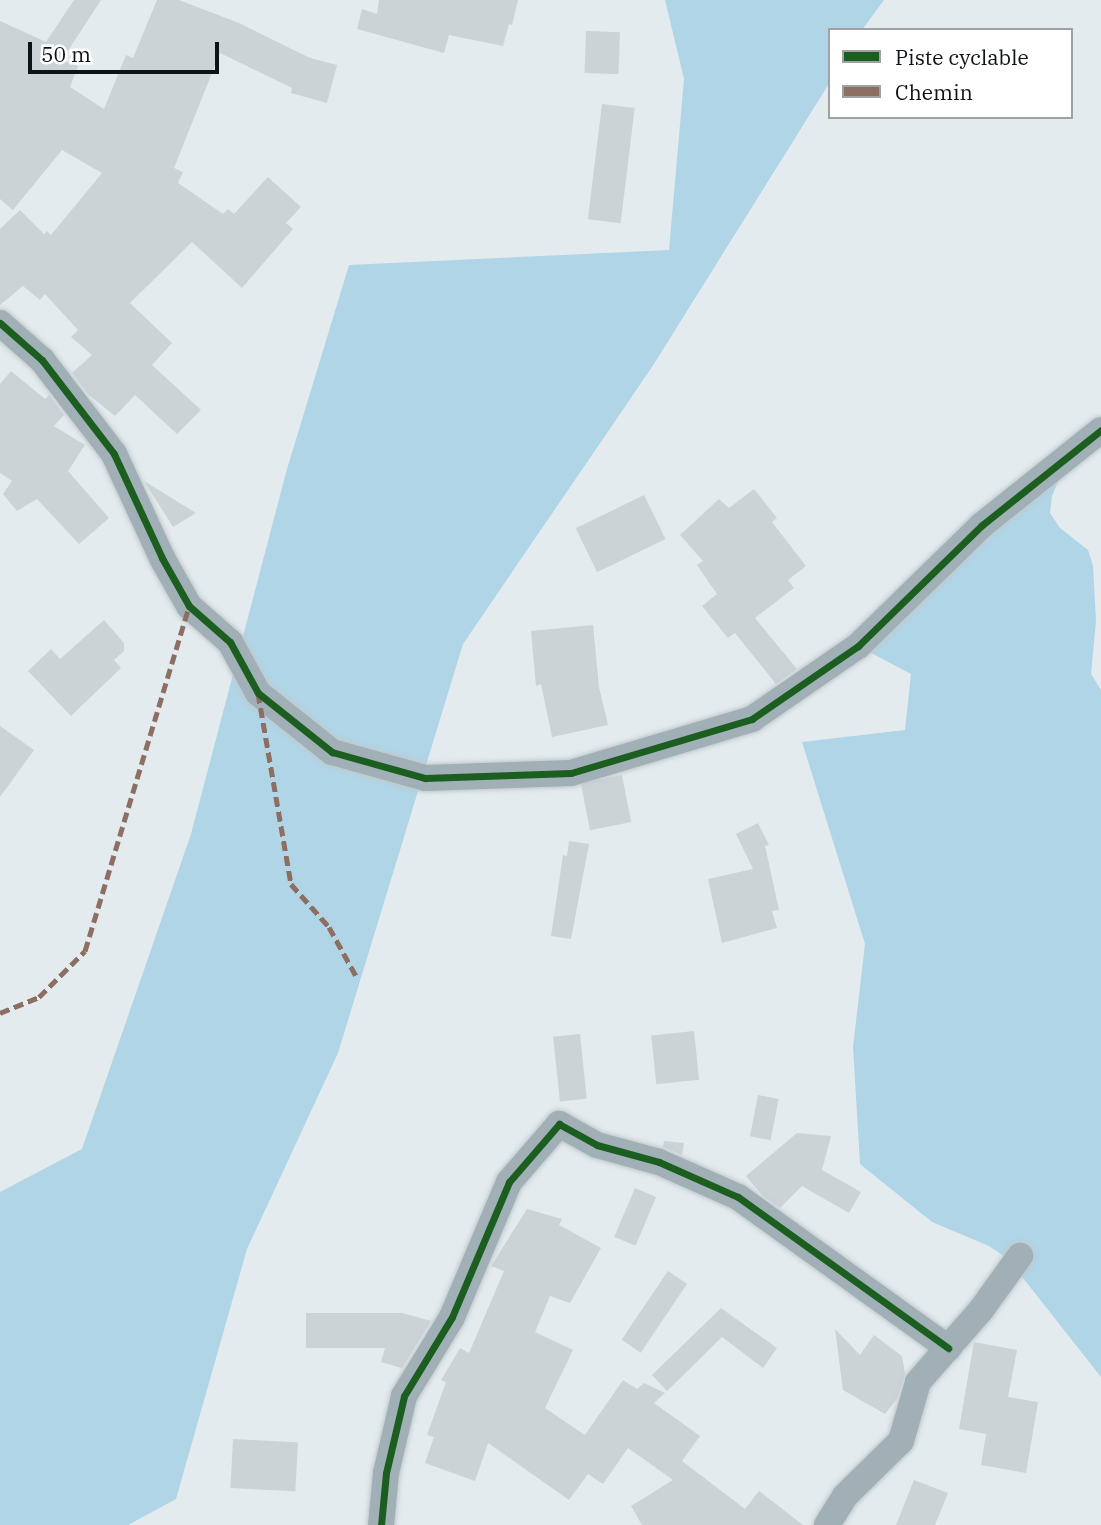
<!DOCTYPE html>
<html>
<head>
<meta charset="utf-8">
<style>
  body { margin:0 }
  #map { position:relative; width:1101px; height:1525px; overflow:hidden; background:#e3ebef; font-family:"IBM Plex Serif",serif }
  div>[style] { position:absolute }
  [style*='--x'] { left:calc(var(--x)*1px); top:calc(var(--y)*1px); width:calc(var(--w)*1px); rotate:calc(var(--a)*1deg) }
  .forest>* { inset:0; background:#b0d5e6 }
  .building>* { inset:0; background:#ccd3d7; transform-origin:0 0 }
  .roads { filter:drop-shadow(0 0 2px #c2c8cb) drop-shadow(0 0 2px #c2c8cb) }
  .minor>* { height:26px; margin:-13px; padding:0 13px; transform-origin:13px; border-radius:13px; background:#a0b0b6 }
  .quiet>* { height:5px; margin-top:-2.5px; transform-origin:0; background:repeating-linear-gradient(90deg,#8d6e63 0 10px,transparent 0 15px) }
  .cycleway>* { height:7px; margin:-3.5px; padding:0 3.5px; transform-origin:3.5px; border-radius:3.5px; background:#1b5e20 }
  span { translate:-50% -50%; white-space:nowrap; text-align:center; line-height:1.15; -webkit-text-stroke:7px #fff; paint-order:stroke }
  .legend { position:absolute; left:828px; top:28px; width:245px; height:91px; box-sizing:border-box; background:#fff; border:2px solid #9fa1a2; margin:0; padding:9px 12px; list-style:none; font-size:21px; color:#0e1416 }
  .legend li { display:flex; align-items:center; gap:14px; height:35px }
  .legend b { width:35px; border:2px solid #9fa1a2 }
  .scale { position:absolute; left:28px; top:42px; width:191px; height:32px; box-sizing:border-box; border:4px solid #0e1416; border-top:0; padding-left:9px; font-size:21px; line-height:24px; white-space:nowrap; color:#0e1416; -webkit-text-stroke:5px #fff; paint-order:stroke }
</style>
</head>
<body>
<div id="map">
  <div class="forest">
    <i style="clip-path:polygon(665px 0,884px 0,862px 30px,830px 30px,830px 82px,652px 367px,463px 644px,338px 1053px,247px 1249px,176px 1499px,128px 1525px,0 1525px,0 1192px,82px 1149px,191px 834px,287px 469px,349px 265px,669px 250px,684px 79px)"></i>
    <i style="clip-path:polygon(1069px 455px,1052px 496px,1050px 513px,1060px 528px,1088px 550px,1093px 566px,1096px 621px,1091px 674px,1101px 690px,1101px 1377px,1008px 1259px,989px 1246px,932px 1222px,860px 1164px,853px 1047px,865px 944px,802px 742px,905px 730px,911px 674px,858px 646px)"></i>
  </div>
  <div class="building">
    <i style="clip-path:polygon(74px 0,101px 0,62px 60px,78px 66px,70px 87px,104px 109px,126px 55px,133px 58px,157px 0,179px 0,239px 23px,310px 58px,337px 65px,327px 103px,291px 93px,292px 88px,220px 53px,174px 168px,183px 172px,178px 183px,223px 214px,228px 209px,234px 214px,268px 177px,301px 207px,286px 223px,293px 229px,242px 288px,192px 242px,130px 303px,172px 343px,152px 365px,201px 410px,177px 434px,135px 395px,115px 416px,89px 395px,72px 373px,92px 355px,71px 337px,78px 330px,45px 294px,40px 300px,23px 286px,0 305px,0 229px,20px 210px,44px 234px,47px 231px,51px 235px,102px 173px,62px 150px,13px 210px,0 199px,0 21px,46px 42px)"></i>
    <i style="clip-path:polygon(379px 0,518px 0,512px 25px,509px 24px,503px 46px,449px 35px,444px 53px,357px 29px,362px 9px,377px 14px)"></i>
    <i style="left:586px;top:31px;width:34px;height:42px;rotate:2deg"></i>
    <i style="left:602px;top:104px;width:33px;height:116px;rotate:7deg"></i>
    <i style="clip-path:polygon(11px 371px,45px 399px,49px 395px,64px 415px,54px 426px,85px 445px,68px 471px,109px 518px,79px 544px,37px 499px,17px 511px,3px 494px,12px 481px,0 473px,0 384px)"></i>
    <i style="clip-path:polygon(144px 481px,196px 513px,173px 527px)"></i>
    <i style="clip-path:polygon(754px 489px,777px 518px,772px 522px,806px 566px,788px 580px,794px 588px,755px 618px,797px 669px,776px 684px,735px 633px,728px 638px,702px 606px,717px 594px,697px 565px,703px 561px,680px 535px,719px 499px,729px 508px)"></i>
    <i style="left:644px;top:495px;width:49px;height:76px;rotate:64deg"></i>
    <i style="clip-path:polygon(104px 620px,124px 643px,124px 651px,114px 660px,121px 668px,71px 716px,28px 671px,51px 649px,60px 659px)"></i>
    <i style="clip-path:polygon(593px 625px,599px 687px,608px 725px,552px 737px,541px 684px,536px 686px,531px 631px)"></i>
    <i style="clip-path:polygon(0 726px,34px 750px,0 797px)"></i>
    <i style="left:622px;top:775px;width:48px;height:42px;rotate:79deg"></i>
    <i style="clip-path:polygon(758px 823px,769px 845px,765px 846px,779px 910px,772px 911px,777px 928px,722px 943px,708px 879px,753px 869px,736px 834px)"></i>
    <i style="clip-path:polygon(569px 841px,589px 844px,571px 939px,551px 936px,563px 855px,567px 856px)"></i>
    <i style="left:694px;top:1031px;width:49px;height:43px;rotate:84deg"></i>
    <i style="left:580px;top:1034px;width:65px;height:27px;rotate:84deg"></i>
    <i style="left:758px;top:1095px;width:21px;height:42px;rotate:11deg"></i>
    <i style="clip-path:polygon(797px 1133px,831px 1136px,822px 1170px,861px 1192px,849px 1213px,802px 1186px,780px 1208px,763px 1196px,746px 1176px)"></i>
    <i style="clip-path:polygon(664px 1141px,684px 1143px,682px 1155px,663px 1147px)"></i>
    <i style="left:635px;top:1188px;width:23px;height:53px;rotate:23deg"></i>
    <i style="clip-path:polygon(527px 1209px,562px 1219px,559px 1225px,601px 1248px,570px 1303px,550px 1296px,535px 1332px,573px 1350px,545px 1408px,585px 1435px,623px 1380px,637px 1389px,644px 1383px,665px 1393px,654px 1403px,700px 1436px,682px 1461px,745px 1509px,759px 1491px,803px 1525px,642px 1525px,631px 1506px,673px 1480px,628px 1448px,603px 1484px,588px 1474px,569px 1500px,488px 1443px,475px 1481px,425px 1463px,434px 1437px,427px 1435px,446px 1382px,441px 1380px,460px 1348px,469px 1353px,504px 1271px,491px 1266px)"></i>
    <i style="left:668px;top:1271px;width:23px;height:83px;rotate:34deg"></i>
    <i style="clip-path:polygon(721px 1308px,777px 1348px,763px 1368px,722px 1337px,667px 1391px,652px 1375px)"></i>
    <i style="clip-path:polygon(306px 1313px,402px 1313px,431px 1321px,402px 1368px,381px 1362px,385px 1348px,306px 1348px)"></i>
    <i style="clip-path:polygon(835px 1329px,860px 1355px,874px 1335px,902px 1356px,905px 1374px,897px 1399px,885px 1414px,843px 1390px)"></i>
    <i style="clip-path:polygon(974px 1342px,1017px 1350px,1008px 1397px,1038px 1402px,1026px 1473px,981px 1465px,986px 1434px,959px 1429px)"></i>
    <i style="left:233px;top:1439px;width:65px;height:49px;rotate:3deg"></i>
    <i style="clip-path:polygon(914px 1480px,948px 1493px,935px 1525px,896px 1525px)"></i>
  </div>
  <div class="roads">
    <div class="minor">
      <i style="--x:0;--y:323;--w:56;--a:41.4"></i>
      <i style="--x:42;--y:360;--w:118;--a:52.5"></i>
      <i style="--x:114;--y:454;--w:115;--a:65.2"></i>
      <i style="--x:162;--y:558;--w:55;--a:60.6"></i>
      <i style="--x:189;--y:606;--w:55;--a:41.3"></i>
      <i style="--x:230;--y:642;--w:58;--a:61.2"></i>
      <i style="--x:258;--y:693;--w:95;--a:38.6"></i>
      <i style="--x:332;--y:752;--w:97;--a:15.6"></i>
      <i style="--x:425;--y:778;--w:146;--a:-2"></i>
      <i style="--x:571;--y:773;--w:189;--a:-16.6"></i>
      <i style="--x:752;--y:719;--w:129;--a:-34.6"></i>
      <i style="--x:858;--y:646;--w:173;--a:-44.3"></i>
      <i style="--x:982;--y:525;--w:152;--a:-38.6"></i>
      <i style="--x:381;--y:1525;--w:52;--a:-84.5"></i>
      <i style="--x:386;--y:1473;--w:79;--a:-76.8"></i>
      <i style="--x:404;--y:1396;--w:92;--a:-58.7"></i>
      <i style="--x:452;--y:1317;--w:147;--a:-67.1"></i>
      <i style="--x:509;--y:1182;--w:77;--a:-49.2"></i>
      <i style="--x:559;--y:1124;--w:43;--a:28.9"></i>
      <i style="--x:597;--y:1145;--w:64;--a:15.3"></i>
      <i style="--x:659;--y:1162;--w:86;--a:23.9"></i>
      <i style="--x:738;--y:1197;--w:259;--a:35.7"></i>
      <i style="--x:827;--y:1525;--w:34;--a:-58"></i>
      <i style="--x:845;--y:1496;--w:78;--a:-44.5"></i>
      <i style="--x:901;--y:1441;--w:61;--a:-73.9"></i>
      <i style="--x:918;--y:1382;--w:96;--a:-48.8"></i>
      <i style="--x:981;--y:1310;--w:67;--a:-54.2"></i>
    </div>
  </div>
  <div class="quiet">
    <i style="--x:258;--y:693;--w:194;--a:80.2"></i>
    <i style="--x:291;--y:884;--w:57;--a:48.5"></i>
    <i style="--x:329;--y:927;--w:56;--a:61.1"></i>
    <i style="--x:0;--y:1013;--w:42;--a:-22.3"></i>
    <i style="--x:39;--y:997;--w:65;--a:-45"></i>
    <i style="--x:85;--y:951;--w:360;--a:-73.2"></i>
  </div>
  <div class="cycleway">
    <i style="--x:0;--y:323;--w:56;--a:41.4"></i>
    <i style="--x:42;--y:360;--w:118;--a:52.5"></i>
    <i style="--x:114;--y:454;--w:115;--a:65.2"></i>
    <i style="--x:162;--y:558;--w:55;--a:60.6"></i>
    <i style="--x:189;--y:606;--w:55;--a:41.3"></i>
    <i style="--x:230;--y:642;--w:58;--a:61.2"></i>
    <i style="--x:258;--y:693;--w:95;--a:38.6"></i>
    <i style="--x:332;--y:752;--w:97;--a:15.6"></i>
    <i style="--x:425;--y:778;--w:146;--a:-2"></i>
    <i style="--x:571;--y:773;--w:189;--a:-16.6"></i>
    <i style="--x:752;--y:719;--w:129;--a:-34.6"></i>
    <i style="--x:858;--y:646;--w:173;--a:-44.3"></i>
    <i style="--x:982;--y:525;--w:152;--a:-38.6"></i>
    <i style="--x:381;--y:1525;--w:52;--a:-84.5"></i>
    <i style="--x:386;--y:1473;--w:79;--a:-76.8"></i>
    <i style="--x:404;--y:1396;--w:92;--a:-58.7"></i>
    <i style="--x:452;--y:1317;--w:147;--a:-67.1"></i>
    <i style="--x:509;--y:1182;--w:77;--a:-49.2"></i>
    <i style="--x:559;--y:1124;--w:43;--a:28.9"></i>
    <i style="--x:597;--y:1145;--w:64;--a:15.3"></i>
    <i style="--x:659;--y:1162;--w:86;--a:23.9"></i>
    <i style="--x:738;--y:1197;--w:259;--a:35.7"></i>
  </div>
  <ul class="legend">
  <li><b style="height:9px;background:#1b5e20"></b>Piste cyclable</li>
  <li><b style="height:9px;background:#8d6e63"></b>Chemin</li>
  </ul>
  <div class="scale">50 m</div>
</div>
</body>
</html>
